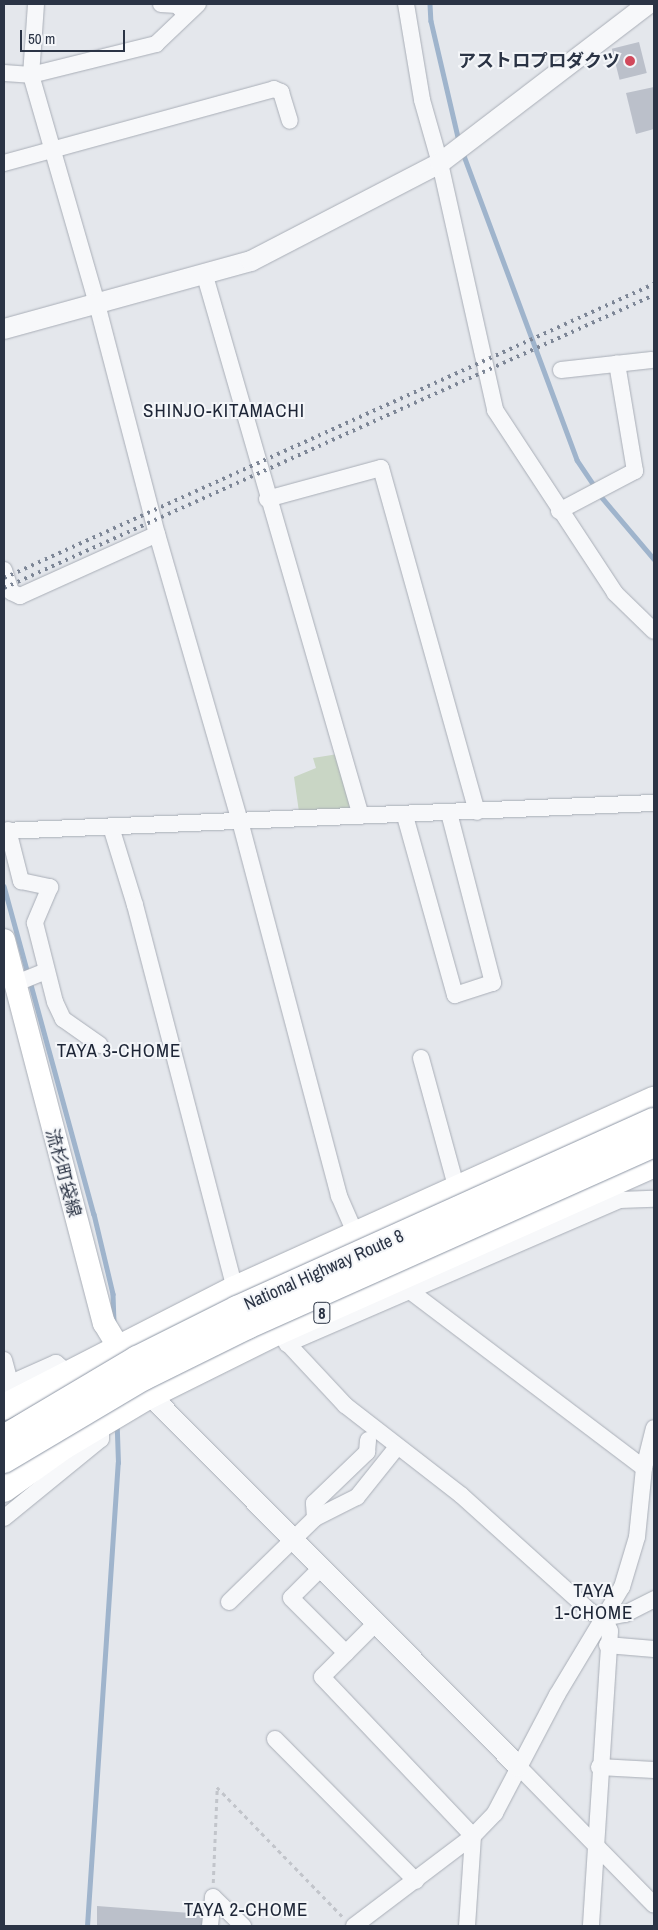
<!DOCTYPE html>
<html>
<head>
<meta charset="utf-8">
<style>
  body { margin:0 }
  #map { position:relative; width:658px; height:1930px; overflow:hidden; background:#e4e7ec; font-family:"Archivo Narrow","Noto Sans JP",sans-serif }
  div>[style] { position:absolute }
  [style*='--x'] { left:calc(var(--x)*1px); top:calc(var(--y)*1px); width:calc(var(--w)*1px); rotate:calc(var(--a)*1deg) }
  .green>* { inset:0; background:#c9d6c5 }
  .stream>* { height:4.5px; margin:-2.25px; padding:0 2.25px; transform-origin:2.25px; border-radius:2.25px; background:#9fb4cc }
  .building>* { inset:0; background:#bbc0ca; transform-origin:0 0 }
  .path>* { height:2.5px; margin-top:-1.25px; transform-origin:0; background:repeating-linear-gradient(90deg,#c2c5cb 0 4px,transparent 0 8px) }
  .roads { filter:drop-shadow(0 0 1px #a9aeb7) drop-shadow(0 0 1px #a9aeb7) }
  .minor>* { height:16px; margin:-8px; padding:0 8px; transform-origin:8px; border-radius:8px; background:#f7f8fa }
  .tertiary>* { height:20px; margin:-10px; padding:0 10px; transform-origin:10px; border-radius:10px; background:#f7f8fa }
  .secondary>* { height:22px; margin:-11px; padding:0 11px; transform-origin:11px; border-radius:11px; background:#fff }
  .trunk>* { height:26px; margin:-13px; padding:0 13px; transform-origin:13px; border-radius:13px; background:#fff }
  .rail>* { height:4px; margin-top:-2px; transform-origin:0; background:repeating-linear-gradient(90deg,#7d8696 0 2.5px,transparent 0 7.5px) }
  .bridges { filter:drop-shadow(0 0 1px #8b94a3) drop-shadow(0 0 1px #8b94a3) }
  .trunk-bridge>* { height:26px; margin:-13px; padding:0 13px; transform-origin:13px; border-radius:13px; background:#fff }
  .dots>* { width:14px; height:14px; translate:-50% -50%; box-sizing:border-box; border:2px solid #f4f6f9; border-radius:50% }
  span { translate:-50% -50%; white-space:nowrap; text-align:center; line-height:1.15; -webkit-text-stroke:4px #f4f6f9; paint-order:stroke }
  .shield-label span { padding:1px 4px; background:#f4f6f9; border:1px solid; border-radius:4px; -webkit-text-stroke-width:0 }
  .shield-label { font-size:16px; color:#2b3445; font-weight:700 }
  .poi-label { font-size:18px; color:#2b3445; font-weight:700 }
  .right { translate:-100% -50%; text-align:right }
  .street-label { font-size:18px; color:#2b3445 }
  .neighbourhood-label { font-size:19px; color:#1d2536; letter-spacing:1px }
  .frame { position:absolute; inset:0; border:5px solid #2b3445; pointer-events:none }
  .scale { position:absolute; left:20px; top:30px; width:105px; height:22px; box-sizing:border-box; border:2px solid #2b3445; border-top:0; padding-left:6px; font-size:15px; line-height:18px; white-space:nowrap; color:#2b3445; -webkit-text-stroke:4px #f4f6f9; paint-order:stroke }
</style>
</head>
<body>
<div id="map">
  <div class="green">
    <i style="clip-path:polygon(338px 754px,354px 802px,347px 810px,299px 812px,294px 777px,316px 768px,313px 758px)"></i>
  </div>
  <div class="stream">
    <i style="--x:430;--y:4;--w:17;--a:87"></i>
    <i style="--x:431;--y:21;--w:123;--a:76.9"></i>
    <i style="--x:463;--y:153;--w:327;--a:69.6"></i>
    <i style="--x:577;--y:460;--w:32;--a:56"></i>
    <i style="--x:599;--y:494;--w:85;--a:49.8"></i>
    <i style="--x:4;--y:886;--w:340;--a:74.7"></i>
    <i style="--x:94;--y:1214;--w:82;--a:76.6"></i>
    <i style="--x:113;--y:1294;--w:28;--a:88"></i>
    <i style="--x:87;--y:1926;--w:464;--a:-86.2"></i>
    <i style="--x:118;--y:1463;--w:38;--a:-92"></i>
  </div>
  <div class="building">
    <i style="left:639px;top:42px;width:32px;height:28px;rotate:76deg"></i>
    <i style="clip-path:polygon(654px 87px,654px 129px,636px 134px,626px 93px)"></i>
    <i style="clip-path:polygon(97px 1906px,204px 1914px,203px 1926px,97px 1926px)"></i>
  </div>
  <div class="path">
    <i style="--x:213;--y:1883;--w:96;--a:-87.6"></i>
    <i style="--x:217;--y:1787;--w:181;--a:45.9"></i>
  </div>
  <div class="roads">
    <div class="minor">
      <i style="--x:36;--y:4;--w:71;--a:94"></i>
      <i style="--x:31;--y:75;--w:238;--a:73.9"></i>
      <i style="--x:97;--y:304;--w:238;--a:75.4"></i>
      <i style="--x:157;--y:534;--w:299;--a:73.9"></i>
      <i style="--x:240;--y:821;--w:388;--a:75.2"></i>
      <i style="--x:339;--y:1196;--w:43;--a:66.4"></i>
      <i style="--x:161;--y:4;--w:16;--a:4"></i>
      <i style="--x:177;--y:5;--w:13;--a:48"></i>
      <i style="--x:406;--y:4;--w:97;--a:80.5"></i>
      <i style="--x:422;--y:100;--w:66;--a:74.1"></i>
      <i style="--x:440;--y:163;--w:253;--a:77.4"></i>
      <i style="--x:495;--y:410;--w:219;--a:56.7"></i>
      <i style="--x:615;--y:593;--w:54;--a:44.3"></i>
      <i style="--x:4;--y:73;--w:27;--a:4"></i>
      <i style="--x:31;--y:75;--w:129;--a:-13.9"></i>
      <i style="--x:156;--y:44;--w:58;--a:-43.6"></i>
      <i style="--x:4;--y:163;--w:280;--a:-15.3"></i>
      <i style="--x:274;--y:89;--w:8;--a:23"></i>
      <i style="--x:281;--y:92;--w:30;--a:73"></i>
      <i style="--x:205;--y:276;--w:562;--a:73.89"></i>
      <i style="--x:561;--y:370;--w:91;--a:-6.3"></i>
      <i style="--x:267;--y:499;--w:118;--a:-15.2"></i>
      <i style="--x:381;--y:468;--w:357;--a:74.4"></i>
      <i style="--x:559;--y:511;--w:86;--a:-27.8"></i>
      <i style="--x:635;--y:471;--w:109;--a:-99.5"></i>
      <i style="--x:4;--y:570;--w:23;--a:72"></i>
      <i style="--x:11;--y:592;--w:10;--a:24"></i>
      <i style="--x:20;--y:596;--w:150;--a:-24.3"></i>
      <i style="--x:405;--y:816;--w:186;--a:74.4"></i>
      <i style="--x:455;--y:995;--w:40;--a:-18"></i>
      <i style="--x:493;--y:983;--w:176;--a:-104.5"></i>
      <i style="--x:111;--y:827;--w:82;--a:72.9"></i>
      <i style="--x:135;--y:905;--w:397;--a:75.4"></i>
      <i style="--x:8;--y:830;--w:53;--a:75.7"></i>
      <i style="--x:21;--y:881;--w:30;--a:12"></i>
      <i style="--x:50;--y:887;--w:39;--a:113"></i>
      <i style="--x:35;--y:923;--w:81;--a:75.8"></i>
      <i style="--x:55;--y:1002;--w:19;--a:65"></i>
      <i style="--x:63;--y:1019;--w:45;--a:35.1"></i>
      <i style="--x:4;--y:831;--w:651;--a:-2.47"></i>
      <i style="--x:14;--y:984;--w:35;--a:-22"></i>
      <i style="--x:421;--y:1058;--w:137;--a:74.7"></i>
      <i style="--x:404;--y:1283;--w:10;--a:53"></i>
      <i style="--x:410;--y:1291;--w:293;--a:37.1"></i>
      <i style="--x:277;--y:1332;--w:100;--a:47"></i>
      <i style="--x:345;--y:1405;--w:147;--a:37.8"></i>
      <i style="--x:461;--y:1495;--w:175;--a:42"></i>
      <i style="--x:591;--y:1612;--w:14;--a:25"></i>
      <i style="--x:604;--y:1618;--w:14;--a:65"></i>
      <i style="--x:610;--y:1631;--w:296;--a:93.7"></i>
      <i style="--x:287;--y:1344;--w:362;--a:-23.4"></i>
      <i style="--x:619;--y:1200;--w:35;--a:-2"></i>
      <i style="--x:4;--y:1360;--w:24;--a:75"></i>
      <i style="--x:4;--y:1386;--w:57;--a:-23.9"></i>
      <i style="--x:56;--y:1363;--w:17;--a:40"></i>
      <i style="--x:4;--y:1518;--w:125;--a:-39.2"></i>
      <i style="--x:101;--y:1439;--w:16;--a:-90"></i>
      <i style="--x:315;--y:1518;--w:15;--a:-94"></i>
      <i style="--x:314;--y:1503;--w:74;--a:-43.9"></i>
      <i style="--x:367;--y:1452;--w:12;--a:-85"></i>
      <i style="--x:321;--y:1568;--w:42;--a:135"></i>
      <i style="--x:291;--y:1598;--w:78;--a:45"></i>
      <i style="--x:229;--y:1602;--w:120;--a:-44.3"></i>
      <i style="--x:315;--y:1518;--w:47;--a:-26.6"></i>
      <i style="--x:357;--y:1497;--w:64;--a:-51.3"></i>
      <i style="--x:604;--y:1618;--w:21;--a:-11"></i>
      <i style="--x:625;--y:1614;--w:33;--a:-27"></i>
      <i style="--x:376;--y:1623;--w:76;--a:135"></i>
      <i style="--x:322;--y:1677;--w:219;--a:46.5"></i>
      <i style="--x:473;--y:1836;--w:90;--a:93.8"></i>
      <i style="--x:607;--y:1645;--w:47;--a:4.9"></i>
      <i style="--x:275;--y:1739;--w:200;--a:45.2"></i>
      <i style="--x:518;--y:1766;--w:194;--a:45.6"></i>
      <i style="--x:599;--y:1767;--w:55;--a:3.1"></i>
      <i style="--x:210;--y:1926;--w:29;--a:-84"></i>
      <i style="--x:213;--y:1897;--w:42;--a:44"></i>
      <i style="--x:354;--y:1926;--w:149;--a:-37.1"></i>
      <i style="--x:473;--y:1836;--w:32;--a:-46"></i>
      <i style="--x:495;--y:1813;--w:133;--a:-62.3"></i>
      <i style="--x:557;--y:1695;--w:126;--a:-59"></i>
      <i style="--x:622;--y:1587;--w:52;--a:-73.3"></i>
      <i style="--x:637;--y:1537;--w:69;--a:-84.2"></i>
      <i style="--x:644;--y:1468;--w:41;--a:-76"></i>
    </div>
    <div class="tertiary">
      <i style="--x:4;--y:329;--w:256;--a:-15.4"></i>
      <i style="--x:251;--y:261;--w:213;--a:-27.4"></i>
      <i style="--x:440;--y:163;--w:262;--a:-37.4"></i>
      <i style="--x:150;--y:1395;--w:523;--a:45.23"></i>
    </div>
    <div class="secondary">
      <i style="--x:4;--y:940;--w:396;--a:75.4"></i>
      <i style="--x:104;--y:1323;--w:47;--a:59"></i>
    </div>
    <div class="trunk">
      <i style="--x:4;--y:1407;--w:259;--a:-27.1"></i>
      <i style="--x:235;--y:1289;--w:460;--a:-24.3"></i>
      <i style="--x:4;--y:1489;--w:74;--a:-35.6"></i>
      <i style="--x:64;--y:1446;--w:100;--a:-30.7"></i>
      <i style="--x:150;--y:1395;--w:142;--a:-26.4"></i>
      <i style="--x:277;--y:1332;--w:413;--a:-24"></i>
    </div>
  </div>
  <div class="rail">
    <i style="--x:4;--y:578;--w:713;--a:-24.34"></i>
    <i style="--x:4;--y:588;--w:713;--a:-24.26"></i>
  </div>
  <div class="bridges">
    <div class="trunk-bridge">
      <i style="--x:4;--y:1438;--w:155;--a:-30.7"></i>
      <i style="--x:137;--y:1359;--w:112;--a:-26.6"></i>
      <i style="--x:237;--y:1309;--w:457;--a:-24.3"></i>
      <i style="--x:4;--y:1460;--w:163;--a:-30.7"></i>
      <i style="--x:144;--y:1377;--w:115;--a:-26.3"></i>
      <i style="--x:247;--y:1326;--w:446;--a:-24.1"></i>
    </div>
  </div>
  <div class="dots">
    <i style="left:630px;top:61px;background:#d1495b"></i>
  </div>
  <div class="shield-label">
    <span style="left:322px;top:1313px">8</span>
  </div>
  <div class="poi-label">
    <span class="right" style="left:620px;top:61px">アストロプロダクツ</span>
  </div>
  <div class="street-label">
    <span style="left:63px;top:1173px;rotate:75deg">流杉町袋線</span>
    <span style="left:324px;top:1270px;rotate:-24deg">National Highway Route 8</span>
  </div>
  <div class="neighbourhood-label">
    <span style="left:224px;top:411px">SHINJO-KITAMACHI</span>
    <span style="left:119px;top:1051px">TAYA 3-CHOME</span>
    <span style="left:594px;top:1602px">TAYA<br>1-CHOME</span>
    <span style="left:246px;top:1910px">TAYA 2-CHOME</span>
  </div>
  <div class="frame"></div>
  <div class="scale">50 m</div>
</div>
</body>
</html>
